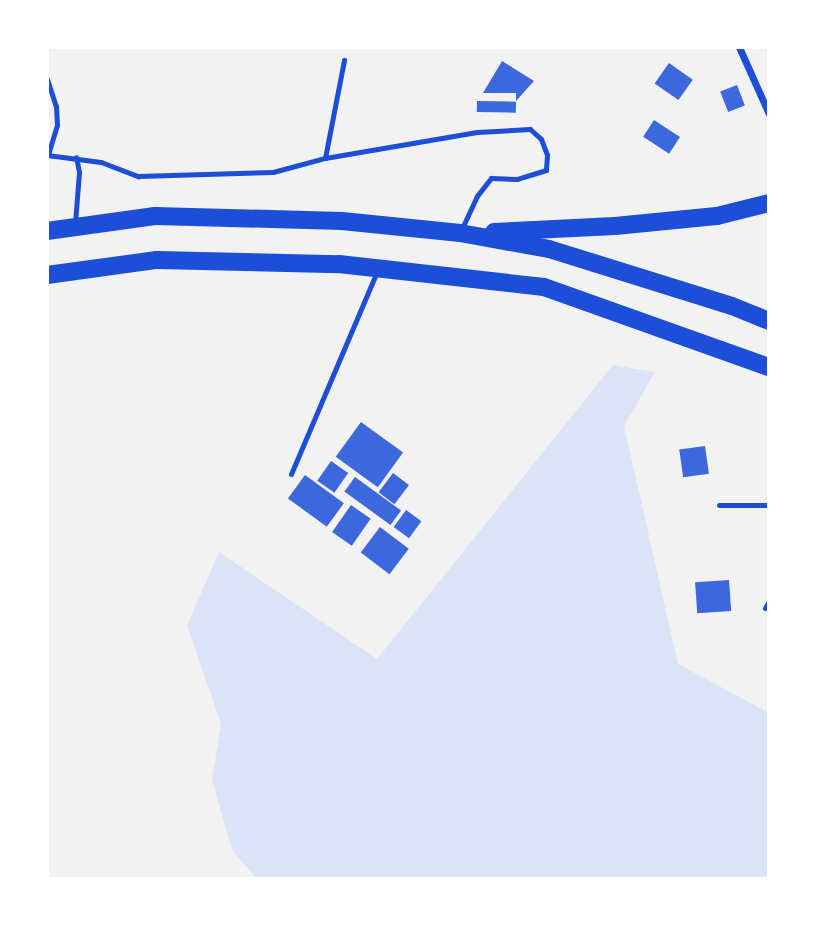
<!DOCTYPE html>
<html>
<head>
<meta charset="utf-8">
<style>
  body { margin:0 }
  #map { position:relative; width:816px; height:926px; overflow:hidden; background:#f2f2f2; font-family:Manrope,sans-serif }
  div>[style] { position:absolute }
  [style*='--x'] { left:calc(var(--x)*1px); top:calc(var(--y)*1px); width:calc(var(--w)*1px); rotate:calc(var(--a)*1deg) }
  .green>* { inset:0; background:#dbe4f7 }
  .building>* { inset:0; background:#3d67dc; transform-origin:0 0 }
  .service>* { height:5px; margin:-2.5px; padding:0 2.5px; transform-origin:2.5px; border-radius:2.5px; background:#1d4ed8 }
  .minor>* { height:7px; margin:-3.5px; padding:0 3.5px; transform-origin:3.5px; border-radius:3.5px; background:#1d4ed8 }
  .trunk>* { height:18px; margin:-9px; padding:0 9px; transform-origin:9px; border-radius:9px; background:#1d4ed8 }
  span { translate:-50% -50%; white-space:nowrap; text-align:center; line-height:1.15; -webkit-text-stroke:7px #fff; paint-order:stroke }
  .frame { position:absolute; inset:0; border:49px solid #fff; pointer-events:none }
</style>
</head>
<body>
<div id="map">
  <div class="green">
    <i style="clip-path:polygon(613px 365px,655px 372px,624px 426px,678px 664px,769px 713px,769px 879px,257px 879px,232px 850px,212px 780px,221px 724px,187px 625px,219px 552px,377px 659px)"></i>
  </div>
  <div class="building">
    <i style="clip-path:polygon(502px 61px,534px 81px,516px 101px,516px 93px,483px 93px)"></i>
    <i style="left:669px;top:63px;width:29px;height:25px;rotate:35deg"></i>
    <i style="left:737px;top:85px;width:22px;height:18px;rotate:69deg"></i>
    <i style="left:477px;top:101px;width:39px;height:11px;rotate:1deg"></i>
    <i style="left:654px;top:120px;width:31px;height:20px;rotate:33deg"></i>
    <i style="left:361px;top:422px;width:52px;height:43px;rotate:36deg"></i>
    <i style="left:705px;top:446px;width:28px;height:26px;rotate:82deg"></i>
    <i style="left:331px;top:461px;width:21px;height:24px;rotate:35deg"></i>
    <i style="left:393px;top:473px;width:20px;height:24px;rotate:37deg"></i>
    <i style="left:305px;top:475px;width:48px;height:29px;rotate:36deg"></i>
    <i style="left:355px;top:477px;width:57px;height:18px;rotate:36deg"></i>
    <i style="left:351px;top:505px;width:24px;height:33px;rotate:35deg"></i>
    <i style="left:406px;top:510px;width:19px;height:21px;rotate:36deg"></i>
    <i style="left:380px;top:527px;width:36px;height:32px;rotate:37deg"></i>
    <i style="left:729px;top:580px;width:31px;height:34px;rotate:86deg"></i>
  </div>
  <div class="service">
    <i style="--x:47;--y:79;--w:28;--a:72"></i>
    <i style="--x:56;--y:106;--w:19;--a:87"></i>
    <i style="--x:57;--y:125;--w:31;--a:107"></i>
    <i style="--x:47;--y:155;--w:54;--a:7.4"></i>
    <i style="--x:101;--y:162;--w:40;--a:21"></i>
    <i style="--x:138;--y:176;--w:135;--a:-1.7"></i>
    <i style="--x:273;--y:172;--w:54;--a:-15.1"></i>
    <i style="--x:325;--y:158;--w:154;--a:-9.7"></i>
    <i style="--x:477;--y:132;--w:53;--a:-3.2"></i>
    <i style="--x:530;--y:129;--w:15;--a:42"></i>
    <i style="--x:541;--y:139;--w:17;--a:69"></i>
    <i style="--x:547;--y:155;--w:15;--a:94"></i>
    <i style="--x:546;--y:170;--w:30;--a:163"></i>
    <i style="--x:517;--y:179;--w:26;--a:-178"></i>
    <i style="--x:491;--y:178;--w:23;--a:128"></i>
    <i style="--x:477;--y:196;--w:38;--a:115"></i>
    <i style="--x:325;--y:158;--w:100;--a:-79"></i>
    <i style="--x:75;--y:223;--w:51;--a:-85.5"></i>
    <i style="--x:79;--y:172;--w:15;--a:-101"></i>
    <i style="--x:291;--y:474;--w:220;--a:-67"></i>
    <i style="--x:719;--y:505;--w:50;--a:0"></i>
    <i style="--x:765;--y:608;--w:8;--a:-60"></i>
  </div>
  <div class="minor">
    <i style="--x:739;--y:47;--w:73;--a:65.9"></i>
  </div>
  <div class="trunk">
    <i style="--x:47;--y:231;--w:109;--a:-7.9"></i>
    <i style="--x:155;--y:216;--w:187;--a:1.5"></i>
    <i style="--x:342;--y:221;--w:119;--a:5.8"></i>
    <i style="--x:460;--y:233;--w:90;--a:10.2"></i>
    <i style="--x:549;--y:249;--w:192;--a:17.3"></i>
    <i style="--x:732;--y:306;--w:40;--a:22"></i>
    <i style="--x:494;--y:232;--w:121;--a:-2.8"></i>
    <i style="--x:615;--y:226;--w:102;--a:-5.6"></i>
    <i style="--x:717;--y:216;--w:54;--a:-14"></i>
    <i style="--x:47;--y:275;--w:111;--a:-7.8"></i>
    <i style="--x:157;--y:260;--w:182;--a:1.3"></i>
    <i style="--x:339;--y:264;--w:206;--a:6.4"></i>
    <i style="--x:544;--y:287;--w:239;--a:19.6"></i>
  </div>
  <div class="frame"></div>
</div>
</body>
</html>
